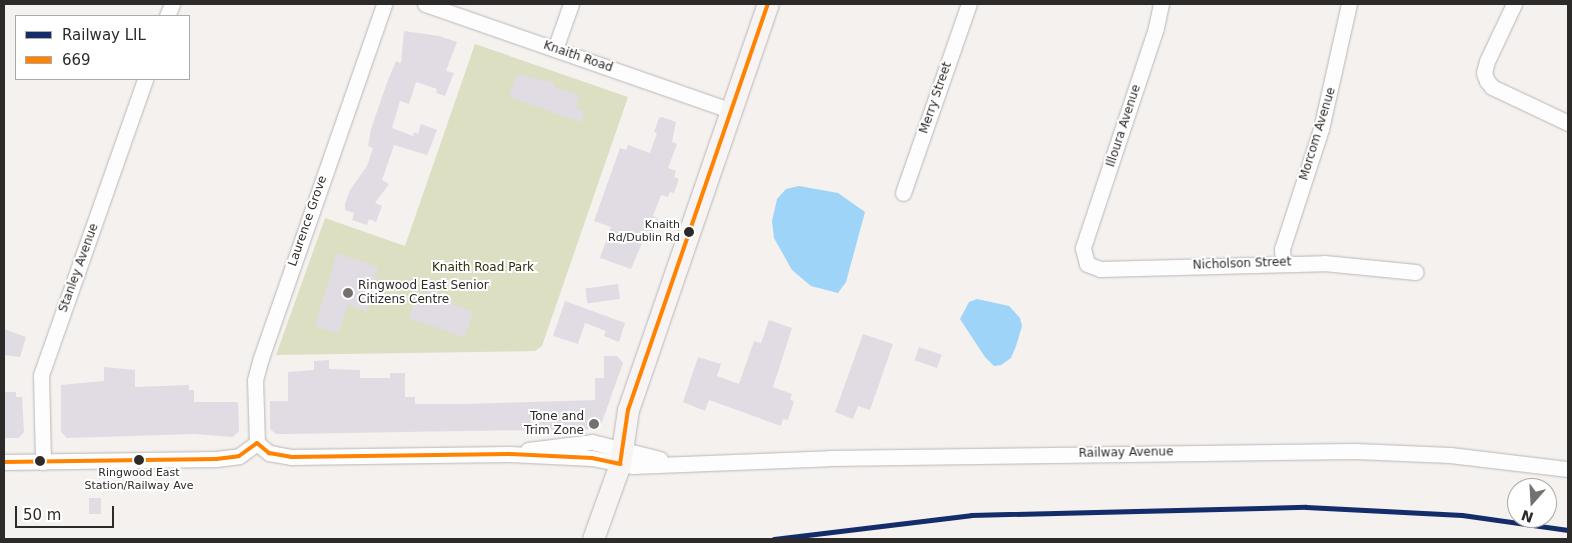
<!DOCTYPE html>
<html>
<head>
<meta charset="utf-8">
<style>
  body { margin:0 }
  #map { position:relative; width:1572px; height:543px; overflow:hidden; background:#f4f1ef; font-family:"DejaVu Sans",sans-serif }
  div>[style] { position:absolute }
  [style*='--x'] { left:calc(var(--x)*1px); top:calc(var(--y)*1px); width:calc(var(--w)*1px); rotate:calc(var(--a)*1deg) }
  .green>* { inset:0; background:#dddfc3 }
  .water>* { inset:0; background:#9dd4f8 }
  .building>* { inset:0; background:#e1dce3; transform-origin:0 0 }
  .roads { filter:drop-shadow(0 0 1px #bab7b6) drop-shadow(0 0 1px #bab7b6) }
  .minor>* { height:15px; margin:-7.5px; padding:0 7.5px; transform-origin:7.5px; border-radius:7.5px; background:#fdfdfd }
  .secondary>* { height:21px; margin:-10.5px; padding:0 10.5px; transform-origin:10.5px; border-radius:10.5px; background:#f7f4f3 }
  .bus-1>* { height:4px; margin:-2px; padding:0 2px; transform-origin:2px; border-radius:2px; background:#ff8200 }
  .rail-1>* { height:5px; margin:-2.5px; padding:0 2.5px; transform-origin:2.5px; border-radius:2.5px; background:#152c6b }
  .dots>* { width:14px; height:14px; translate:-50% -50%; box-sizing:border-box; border:2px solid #fff; border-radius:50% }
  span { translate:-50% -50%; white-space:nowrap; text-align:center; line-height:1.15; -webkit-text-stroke:4px #fff; paint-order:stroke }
  .bus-label { font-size:11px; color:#2d2b29 }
  .right { translate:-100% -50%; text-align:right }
  .street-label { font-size:12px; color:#2d2b29 }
  .park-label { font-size:12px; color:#2c2f0a }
  .poi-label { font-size:12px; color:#2d2b29 }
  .left { translate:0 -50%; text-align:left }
  .frame { position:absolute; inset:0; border:5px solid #2d2b29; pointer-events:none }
  .legend { position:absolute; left:15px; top:15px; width:175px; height:65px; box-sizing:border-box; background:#fff; border:1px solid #abaaa9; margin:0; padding:6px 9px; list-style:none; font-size:15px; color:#2d2b29 }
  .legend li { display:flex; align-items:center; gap:10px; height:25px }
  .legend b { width:25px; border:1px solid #abaaa9 }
  .north { position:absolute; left:1507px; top:478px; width:50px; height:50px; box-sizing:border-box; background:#fff; border:1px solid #abaaa9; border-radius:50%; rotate:199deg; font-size:14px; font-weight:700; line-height:20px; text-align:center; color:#2d2b29 }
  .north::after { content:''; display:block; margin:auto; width:18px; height:22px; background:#73706e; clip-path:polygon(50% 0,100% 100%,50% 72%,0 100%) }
  .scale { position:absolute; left:15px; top:506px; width:99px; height:22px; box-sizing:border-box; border:2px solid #2d2b29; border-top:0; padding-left:6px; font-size:15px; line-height:18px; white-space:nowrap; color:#2d2b29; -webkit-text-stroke:4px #fff; paint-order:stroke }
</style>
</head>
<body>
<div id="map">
  <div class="green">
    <i style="clip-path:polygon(475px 44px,628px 97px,542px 346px,535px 351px,276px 355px,325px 218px,405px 246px)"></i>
  </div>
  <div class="water">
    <i style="clip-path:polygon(799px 186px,838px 193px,865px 212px,846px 282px,838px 293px,811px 286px,792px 270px,774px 238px,772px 221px,777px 199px,786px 189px)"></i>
    <i style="clip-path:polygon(977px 299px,1009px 306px,1020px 318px,1022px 326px,1016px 346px,1011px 358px,1001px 365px,994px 366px,985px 357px,960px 319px,969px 302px)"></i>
  </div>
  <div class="building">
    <i style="clip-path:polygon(404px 31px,439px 36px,457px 42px,446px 71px,454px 73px,445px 96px,436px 93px,437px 89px,416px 82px,409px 104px,400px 101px,392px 128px,413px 136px,414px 132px,418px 134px,421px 124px,437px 130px,427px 155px,394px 145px,382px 180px,389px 184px,375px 203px,382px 206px,376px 222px,369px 219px,367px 225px,352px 220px,354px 213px,345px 210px,345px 204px,350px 190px,367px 166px,373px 148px,368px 146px,371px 129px,388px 80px,396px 61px,401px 63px)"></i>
    <i style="clip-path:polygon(517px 74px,555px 83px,554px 87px,579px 95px,576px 108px,585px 111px,581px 122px,509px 97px)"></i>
    <i style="clip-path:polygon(662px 117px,676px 122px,672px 142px,677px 144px,668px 168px,676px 171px,674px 177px,679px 179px,674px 193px,670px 192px,668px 197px,661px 195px,653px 216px,658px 218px,652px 233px,647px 231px,631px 269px,600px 258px,611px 227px,594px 221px,620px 148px,626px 150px,628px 145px,650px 153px,657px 133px,654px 132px,659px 118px)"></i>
    <i style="clip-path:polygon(337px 253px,378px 267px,367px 312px,348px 305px,338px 334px,315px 326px)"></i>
    <i style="left:618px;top:284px;width:15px;height:33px;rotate:82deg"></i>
    <i style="clip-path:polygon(429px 290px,454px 298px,452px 304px,473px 312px,464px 337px,409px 318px,418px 292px,427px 295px)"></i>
    <i style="clip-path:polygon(565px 301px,625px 323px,619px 342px,604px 336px,606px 331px,585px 323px,578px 344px,553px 336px)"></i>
    <i style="clip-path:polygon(769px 320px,792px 328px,773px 387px,792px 394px,790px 400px,794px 401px,788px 420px,783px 419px,781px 426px,709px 400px,705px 411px,683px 402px,698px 357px,721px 364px,717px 376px,739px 384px,754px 341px,761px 343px)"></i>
    <i style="clip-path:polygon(4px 329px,26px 337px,20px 357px,4px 355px)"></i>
    <i style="clip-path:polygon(863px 334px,893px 344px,870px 410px,858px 406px,853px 419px,835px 412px)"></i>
    <i style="left:919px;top:347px;width:24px;height:14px;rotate:19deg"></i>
    <i style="clip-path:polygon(604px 356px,617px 356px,623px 363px,601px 425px,595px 429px,285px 434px,276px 434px,270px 429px,270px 401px,288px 401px,288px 372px,314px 370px,314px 361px,329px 360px,329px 369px,360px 370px,360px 378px,390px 378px,390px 373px,405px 373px,405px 397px,415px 397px,415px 404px,465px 404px,595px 400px,595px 378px,604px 378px)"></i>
    <i style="clip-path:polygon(104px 367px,135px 370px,135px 387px,189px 385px,189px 390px,194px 390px,194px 402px,238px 402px,239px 431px,233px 437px,194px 434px,67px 438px,61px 432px,61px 385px,104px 381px)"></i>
    <i style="clip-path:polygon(4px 392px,16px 392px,16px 397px,22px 397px,24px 432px,19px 438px,4px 438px)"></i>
    <i style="left:101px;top:498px;width:16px;height:12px;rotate:90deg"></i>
  </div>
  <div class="roads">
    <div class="minor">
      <i style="--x:425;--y:4;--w:323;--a:19.2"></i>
      <i style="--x:1161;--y:4;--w:25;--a:102"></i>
      <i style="--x:1156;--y:28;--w:232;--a:108.4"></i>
      <i style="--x:1083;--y:248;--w:16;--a:76"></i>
      <i style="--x:1087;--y:264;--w:14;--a:21"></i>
      <i style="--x:1100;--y:269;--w:224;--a:-1.5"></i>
      <i style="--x:1324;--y:263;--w:92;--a:5.6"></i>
      <i style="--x:1514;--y:4;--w:63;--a:115.3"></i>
      <i style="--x:1487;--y:61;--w:12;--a:104"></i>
      <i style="--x:1484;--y:73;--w:9;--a:69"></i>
      <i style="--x:1487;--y:81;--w:8;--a:50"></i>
      <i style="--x:1492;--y:87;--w:84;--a:25.3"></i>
      <i style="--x:167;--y:16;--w:13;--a:-67"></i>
      <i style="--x:555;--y:49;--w:48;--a:-70.4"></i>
      <i style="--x:903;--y:193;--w:200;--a:-70.8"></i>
      <i style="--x:1283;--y:263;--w:14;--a:-94"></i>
      <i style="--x:1282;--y:249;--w:126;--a:-72"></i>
      <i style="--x:1321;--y:129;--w:128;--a:-77.4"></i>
      <i style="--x:257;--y:443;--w:16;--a:40"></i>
      <i style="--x:269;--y:453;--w:22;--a:10"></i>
      <i style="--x:291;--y:457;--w:218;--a:-0.8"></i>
      <i style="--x:509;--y:454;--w:83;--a:2.8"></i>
      <i style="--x:592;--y:458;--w:42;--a:11"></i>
      <i style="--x:633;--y:466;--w:196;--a:-2.3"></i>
      <i style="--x:829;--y:458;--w:526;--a:-0.76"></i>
      <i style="--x:1355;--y:451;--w:95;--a:2.4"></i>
      <i style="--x:1450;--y:455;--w:119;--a:6.8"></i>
      <i style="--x:257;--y:443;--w:63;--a:-91.8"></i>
      <i style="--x:255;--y:380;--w:23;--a:-75"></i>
      <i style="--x:261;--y:358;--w:375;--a:-70.8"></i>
      <i style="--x:528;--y:450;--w:64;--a:-7.1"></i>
      <i style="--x:592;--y:442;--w:70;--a:14"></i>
      <i style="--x:4;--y:462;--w:212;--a:-0.8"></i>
      <i style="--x:216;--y:459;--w:23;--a:-7"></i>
      <i style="--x:239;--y:456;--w:22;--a:-36"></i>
      <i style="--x:43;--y:462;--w:87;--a:-91.3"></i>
      <i style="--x:41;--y:375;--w:314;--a:-70.6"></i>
    </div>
    <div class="secondary">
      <i style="--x:593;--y:539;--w:80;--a:-70.2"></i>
      <i style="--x:620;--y:464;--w:55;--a:-81.6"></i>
      <i style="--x:628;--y:410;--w:429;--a:-71"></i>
    </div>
  </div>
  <div class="bus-1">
    <i style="--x:257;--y:443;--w:16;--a:40"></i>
    <i style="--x:269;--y:453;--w:22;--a:10"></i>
    <i style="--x:291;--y:457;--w:218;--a:-0.8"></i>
    <i style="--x:509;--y:454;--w:83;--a:2.8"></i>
    <i style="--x:592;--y:458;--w:29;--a:12"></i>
    <i style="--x:620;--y:464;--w:55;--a:-81.6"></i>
    <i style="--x:628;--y:410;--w:429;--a:-71"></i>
    <i style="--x:4;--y:462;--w:212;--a:-0.8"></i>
    <i style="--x:216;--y:459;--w:23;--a:-7"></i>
    <i style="--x:239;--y:456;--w:22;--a:-36"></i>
  </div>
  <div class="rail-1">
    <i style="--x:774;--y:539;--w:198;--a:-6.9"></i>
    <i style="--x:971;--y:515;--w:335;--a:-1.4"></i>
    <i style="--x:1306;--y:507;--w:156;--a:2.9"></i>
    <i style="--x:1462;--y:515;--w:107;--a:8.1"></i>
  </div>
  <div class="dots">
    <i style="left:689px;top:232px;background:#2d2b29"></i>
    <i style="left:348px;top:293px;background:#73706e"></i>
    <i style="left:594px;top:424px;background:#73706e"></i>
    <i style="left:139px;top:460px;background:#2d2b29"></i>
    <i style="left:40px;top:461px;background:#2d2b29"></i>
  </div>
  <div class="bus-label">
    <span class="right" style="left:680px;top:232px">Knaith<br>Rd/Dublin Rd</span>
    <span style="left:139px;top:480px">Ringwood East<br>Station/Railway Ave</span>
  </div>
  <div class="street-label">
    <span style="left:578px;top:57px;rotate:19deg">Knaith Road</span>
    <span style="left:936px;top:98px;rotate:-71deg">Merry Street</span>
    <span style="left:1124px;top:126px;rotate:-72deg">Illoura Avenue</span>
    <span style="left:1318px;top:134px;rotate:-73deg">Morcom Avenue</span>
    <span style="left:308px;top:221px;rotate:-71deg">Laurence Grove</span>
    <span style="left:1242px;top:264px;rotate:-2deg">Nicholson Street</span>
    <span style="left:79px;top:268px;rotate:-70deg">Stanley Avenue</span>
    <span style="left:1126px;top:453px;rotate:-1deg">Railway Avenue</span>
  </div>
  <div class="park-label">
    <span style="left:483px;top:268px">Knaith Road Park</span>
  </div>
  <div class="poi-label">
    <span class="left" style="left:358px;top:293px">Ringwood East Senior<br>Citizens Centre</span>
    <span class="right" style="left:584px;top:424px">Tone and<br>Trim Zone</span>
  </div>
  <div class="frame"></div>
  <ul class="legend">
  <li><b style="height:6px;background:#152c6b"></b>Railway LIL</li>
  <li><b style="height:6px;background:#ff8200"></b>669</li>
  </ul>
  <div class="north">N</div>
  <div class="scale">50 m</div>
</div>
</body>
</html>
